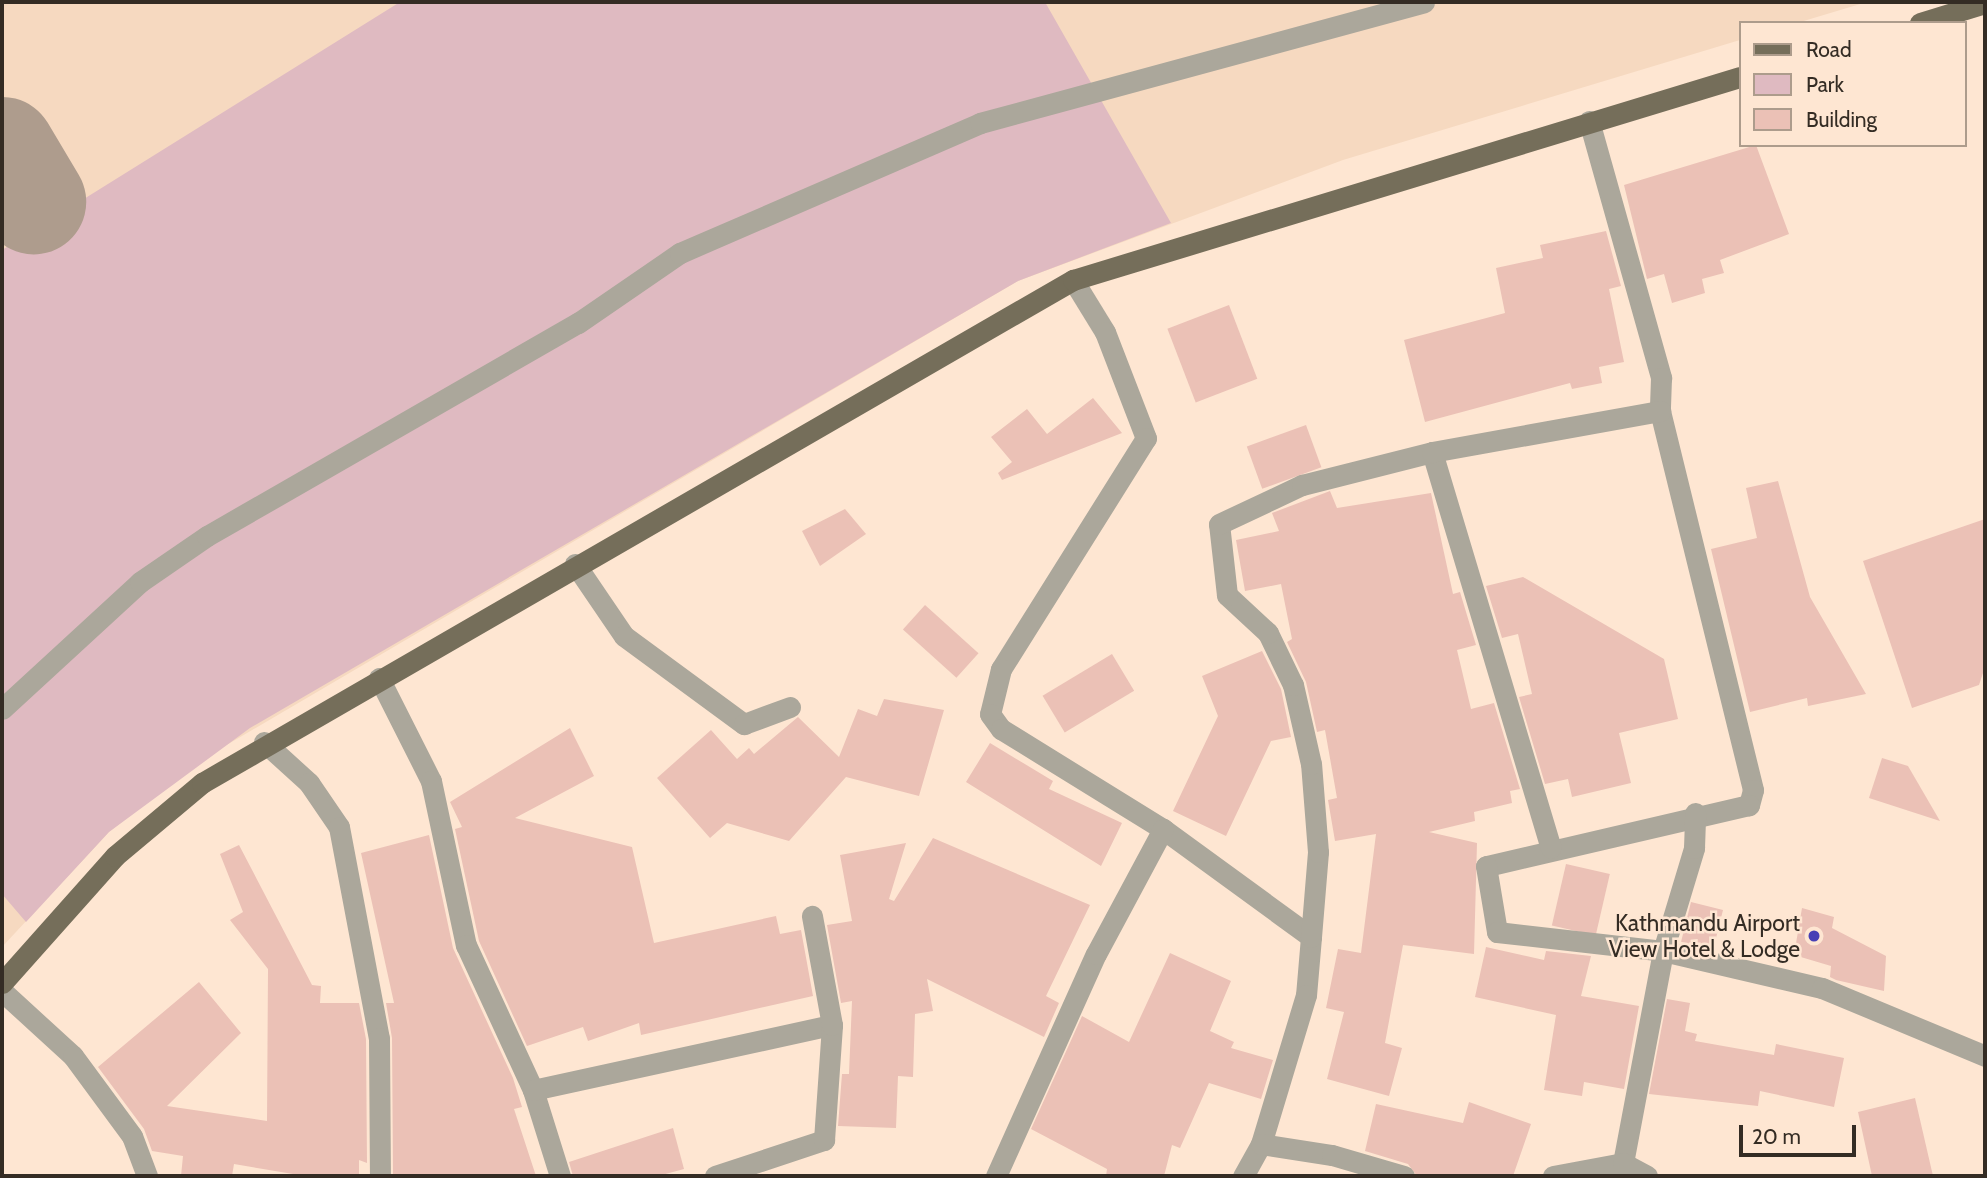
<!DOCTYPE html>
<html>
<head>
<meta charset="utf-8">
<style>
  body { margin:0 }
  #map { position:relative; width:1987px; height:1178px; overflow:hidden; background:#fee6d2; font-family:Cabin,sans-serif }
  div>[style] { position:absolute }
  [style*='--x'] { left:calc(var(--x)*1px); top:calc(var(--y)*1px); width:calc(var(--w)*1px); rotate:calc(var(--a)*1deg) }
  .built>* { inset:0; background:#f6d9c0 }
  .green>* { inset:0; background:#dfbac1 }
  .taxiway>* { height:105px; margin:-52.5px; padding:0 52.5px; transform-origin:52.5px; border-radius:52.5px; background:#ae9c8d }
  .building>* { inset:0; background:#ebc1b6; transform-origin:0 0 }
  .minor>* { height:21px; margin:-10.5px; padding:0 10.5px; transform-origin:10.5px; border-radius:10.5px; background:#aba79b }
  .major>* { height:21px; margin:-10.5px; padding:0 10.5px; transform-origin:10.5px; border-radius:10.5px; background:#756e5a }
  .dots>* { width:19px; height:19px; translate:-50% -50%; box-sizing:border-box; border:4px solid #fee6d2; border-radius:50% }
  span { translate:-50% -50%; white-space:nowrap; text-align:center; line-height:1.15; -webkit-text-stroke:5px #fee6d2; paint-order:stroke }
  .poi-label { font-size:23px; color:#342c24 }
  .right { translate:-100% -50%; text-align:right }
  .frame { position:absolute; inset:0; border:4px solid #342c24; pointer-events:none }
  .legend { position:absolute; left:1739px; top:21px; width:228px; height:126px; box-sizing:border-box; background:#fee6d2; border:2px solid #ad9c8c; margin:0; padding:9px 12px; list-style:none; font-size:21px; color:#342c24 }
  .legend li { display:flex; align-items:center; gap:14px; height:35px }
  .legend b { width:35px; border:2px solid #ad9c8c }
  .scale { position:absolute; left:1739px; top:1125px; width:117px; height:32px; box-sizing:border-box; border:4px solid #342c24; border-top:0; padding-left:9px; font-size:21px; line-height:24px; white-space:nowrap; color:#342c24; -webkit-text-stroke:5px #fee6d2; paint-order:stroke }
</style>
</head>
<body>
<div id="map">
  <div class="built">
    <i style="clip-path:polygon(2px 2px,1867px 2px,1797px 23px,1740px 23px,1740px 40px,1343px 160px,1018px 281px,201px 760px,109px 832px,2px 947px)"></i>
  </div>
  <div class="green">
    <i style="clip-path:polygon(400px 2px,1045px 2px,1171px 223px,1018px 281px,250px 728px,109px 832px,26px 922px,2px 894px,2px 250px)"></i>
  </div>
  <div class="taxiway">
    <i style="--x:2;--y:149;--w:61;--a:59.2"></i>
  </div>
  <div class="building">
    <i style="clip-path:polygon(1756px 145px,1789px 234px,1720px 260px,1724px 273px,1702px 279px,1705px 293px,1672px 303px,1664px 274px,1647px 279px,1624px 185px)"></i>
    <i style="clip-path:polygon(1606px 231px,1621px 286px,1609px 289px,1624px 362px,1599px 367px,1602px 383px,1572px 389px,1570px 383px,1425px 422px,1404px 340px,1505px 313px,1496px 268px,1543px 258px,1540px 245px)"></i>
    <i style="left:1229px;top:305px;width:79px;height:66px;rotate:69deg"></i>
    <i style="clip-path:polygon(1093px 398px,1122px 433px,1002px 480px,998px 473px,1012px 462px,991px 437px,1027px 409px,1047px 434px)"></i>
    <i style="left:1306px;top:425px;width:45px;height:63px;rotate:70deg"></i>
    <i style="clip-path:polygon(1778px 481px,1810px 597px,1866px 694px,1808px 706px,1807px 698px,1750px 712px,1711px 549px,1757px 538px,1746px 488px)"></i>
    <i style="clip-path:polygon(1330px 491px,1337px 508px,1431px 493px,1453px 594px,1460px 592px,1476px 645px,1457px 650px,1471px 709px,1494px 703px,1520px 789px,1510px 791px,1512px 803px,1474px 812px,1475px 821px,1429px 832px,1477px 843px,1474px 954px,1403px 945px,1385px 1043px,1402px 1048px,1389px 1096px,1327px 1079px,1344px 1012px,1326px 1008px,1338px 949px,1361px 953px,1376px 834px,1335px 841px,1328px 800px,1337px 798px,1325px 730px,1317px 732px,1306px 682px,1287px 642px,1292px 639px,1281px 584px,1245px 591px,1236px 540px,1279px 531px,1272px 513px)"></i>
    <i style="clip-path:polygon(845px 509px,866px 534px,820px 566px,802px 531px)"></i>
    <i style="clip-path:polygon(1985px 519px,1985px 667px,1979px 685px,1912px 708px,1863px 561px)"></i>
    <i style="clip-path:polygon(1523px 577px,1664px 659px,1678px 719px,1619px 733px,1631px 783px,1572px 797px,1568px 779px,1545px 784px,1519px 697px,1532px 694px,1518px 634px,1502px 638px,1486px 586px)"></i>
    <i style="left:925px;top:605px;width:72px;height:33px;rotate:42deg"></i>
    <i style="clip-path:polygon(1262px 651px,1281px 689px,1291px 737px,1271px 741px,1226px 836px,1173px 811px,1218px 716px,1202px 676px)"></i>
    <i style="left:1112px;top:654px;width:43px;height:81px;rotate:59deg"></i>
    <i style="clip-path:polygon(884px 699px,944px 710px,919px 796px,846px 777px,789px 841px,727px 823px,710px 838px,657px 778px,711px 730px,737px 759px,749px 748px,754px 754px,798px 717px,839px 757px,858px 709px,877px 716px)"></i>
    <i style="clip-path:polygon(570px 728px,594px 776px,515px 818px,632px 847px,654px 943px,776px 916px,780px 934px,801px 930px,813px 996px,641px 1035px,639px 1023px,588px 1041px,583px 1027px,527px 1046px,479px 941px,455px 829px,462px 827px,450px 802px)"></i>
    <i style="clip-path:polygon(990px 743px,1053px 781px,1049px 789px,1122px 823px,1101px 866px,966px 782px)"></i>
    <i style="clip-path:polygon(1882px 758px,1908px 766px,1940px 821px,1869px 798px)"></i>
    <i style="clip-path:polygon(429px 835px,453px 948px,513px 1078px,522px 1107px,514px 1109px,536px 1176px,393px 1174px,392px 1038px,386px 1003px,394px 1003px,361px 853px)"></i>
    <i style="clip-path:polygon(933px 838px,1090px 905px,1046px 996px,1059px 1003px,1044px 1037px,927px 979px,933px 1011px,915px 1014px,913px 1077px,898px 1076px,896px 1128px,838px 1126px,842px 1074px,849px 1074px,852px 1001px,841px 1003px,827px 925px,852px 921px,840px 855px,906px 843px,889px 899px,894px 901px)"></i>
    <i style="clip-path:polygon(239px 845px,312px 985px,321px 986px,320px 1003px,359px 1003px,366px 1039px,367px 1163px,359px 1160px,359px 1176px,305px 1176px,234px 1164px,232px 1176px,181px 1176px,183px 1156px,152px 1151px,144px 1129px,98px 1067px,199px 982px,241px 1033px,167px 1106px,267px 1121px,268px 969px,230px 920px,243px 912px,220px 854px)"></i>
    <i style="left:1566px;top:864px;width:45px;height:63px;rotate:13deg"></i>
    <i style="left:1691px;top:902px;width:33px;height:41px;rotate:14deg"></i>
    <i style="clip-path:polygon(1802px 908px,1834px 917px,1832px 928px,1886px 956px,1884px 991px,1836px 980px,1830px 977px,1831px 966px,1794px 955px)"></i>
    <i style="clip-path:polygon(1486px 947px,1544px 960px,1546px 951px,1591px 956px,1581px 996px,1639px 1006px,1624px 1089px,1584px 1082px,1582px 1096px,1544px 1090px,1556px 1015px,1475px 997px)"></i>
    <i style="clip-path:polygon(1170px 953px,1231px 981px,1210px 1031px,1234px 1042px,1231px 1048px,1273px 1060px,1261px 1099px,1209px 1083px,1180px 1148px,1172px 1145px,1164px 1176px,1106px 1176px,1107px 1169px,1031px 1129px,1082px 1016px,1129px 1042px)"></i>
    <i style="clip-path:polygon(1667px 999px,1690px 1003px,1685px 1031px,1697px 1034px,1695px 1041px,1774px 1055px,1776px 1044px,1844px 1058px,1834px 1107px,1760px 1091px,1758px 1106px,1649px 1094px)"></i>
    <i style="clip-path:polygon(1915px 1098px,1933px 1176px,1872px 1176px,1858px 1112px)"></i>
    <i style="clip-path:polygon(1469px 1102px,1531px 1124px,1513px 1176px,1417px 1176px,1408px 1164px,1365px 1151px,1376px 1104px,1463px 1123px)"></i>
    <i style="clip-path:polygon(673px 1128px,684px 1169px,658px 1176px,573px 1176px,569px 1162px)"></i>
  </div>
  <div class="minor">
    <i style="--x:1589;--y:121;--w:267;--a:74.3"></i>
    <i style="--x:1661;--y:378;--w:33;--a:92"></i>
    <i style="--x:1660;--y:411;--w:390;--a:76.2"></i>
    <i style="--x:1753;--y:790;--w:16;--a:105"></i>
    <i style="--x:1749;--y:805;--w:270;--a:166.9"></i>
    <i style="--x:1486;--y:866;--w:67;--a:80.5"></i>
    <i style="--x:1497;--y:932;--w:167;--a:6.5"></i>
    <i style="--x:1663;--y:951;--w:163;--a:13.1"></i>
    <i style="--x:1822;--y:988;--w:177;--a:22.6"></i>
    <i style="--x:1073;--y:280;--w:61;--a:58.4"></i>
    <i style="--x:1105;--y:332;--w:114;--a:68.9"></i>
    <i style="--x:1146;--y:438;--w:273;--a:122.1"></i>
    <i style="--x:1001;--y:669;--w:46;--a:103.7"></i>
    <i style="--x:990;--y:714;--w:19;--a:54"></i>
    <i style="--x:1001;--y:729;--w:190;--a:31.7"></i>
    <i style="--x:1163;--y:829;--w:183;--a:36.1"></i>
    <i style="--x:1311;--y:937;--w:58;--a:94.9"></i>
    <i style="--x:1306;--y:995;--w:156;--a:106.8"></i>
    <i style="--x:1261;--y:1144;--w:37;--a:119"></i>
    <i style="--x:1432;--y:452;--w:413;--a:73.3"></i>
    <i style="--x:575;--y:564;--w:87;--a:55.8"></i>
    <i style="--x:624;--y:636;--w:149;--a:36.3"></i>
    <i style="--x:744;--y:724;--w:49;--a:-20.3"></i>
    <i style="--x:379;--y:678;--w:115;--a:63.2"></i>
    <i style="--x:431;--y:781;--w:168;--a:78"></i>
    <i style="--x:466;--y:945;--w:160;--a:65.2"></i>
    <i style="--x:533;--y:1090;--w:90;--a:72.6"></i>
    <i style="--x:2;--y:709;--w:188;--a:-42.6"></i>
    <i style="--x:140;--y:582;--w:81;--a:-34.5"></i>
    <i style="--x:207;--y:536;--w:428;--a:-29.9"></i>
    <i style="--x:578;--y:323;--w:124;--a:-34.5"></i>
    <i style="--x:680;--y:253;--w:327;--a:-23.4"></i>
    <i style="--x:980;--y:123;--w:460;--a:-15.2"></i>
    <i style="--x:264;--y:742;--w:61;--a:42.3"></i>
    <i style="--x:309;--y:783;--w:53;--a:55.7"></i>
    <i style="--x:339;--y:827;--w:215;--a:79.3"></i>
    <i style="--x:379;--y:1038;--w:138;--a:89.6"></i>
    <i style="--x:1311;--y:937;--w:85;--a:-85.3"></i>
    <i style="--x:1318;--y:852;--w:88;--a:-94.5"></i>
    <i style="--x:1311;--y:764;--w:81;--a:-102.8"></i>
    <i style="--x:1293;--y:685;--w:58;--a:-115.7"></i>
    <i style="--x:1268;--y:633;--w:56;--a:-137.2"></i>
    <i style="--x:1227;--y:595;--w:71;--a:-96.4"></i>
    <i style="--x:1219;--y:524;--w:92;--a:-25.2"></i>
    <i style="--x:1302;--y:485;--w:134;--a:-14.2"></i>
    <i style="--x:1432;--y:452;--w:232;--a:-10.2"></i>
    <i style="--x:2;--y:991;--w:96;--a:42.5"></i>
    <i style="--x:73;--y:1056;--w:99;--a:53.6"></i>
    <i style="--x:132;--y:1136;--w:43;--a:69.4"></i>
    <i style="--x:533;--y:1090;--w:306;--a:-12.3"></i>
    <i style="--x:1261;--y:1144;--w:72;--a:8.8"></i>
    <i style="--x:1332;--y:1155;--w:75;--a:16.3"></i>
    <i style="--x:1623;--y:1163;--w:216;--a:-79.3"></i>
    <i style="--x:1663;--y:951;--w:108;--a:-73.2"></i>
    <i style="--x:1694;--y:848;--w:35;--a:-88"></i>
    <i style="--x:715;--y:1176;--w:115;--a:-18.3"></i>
    <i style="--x:824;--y:1140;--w:115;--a:-86"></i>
    <i style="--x:832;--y:1025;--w:111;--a:-100.4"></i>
    <i style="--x:996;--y:1176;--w:243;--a:-65.8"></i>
    <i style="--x:1096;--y:954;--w:142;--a:-61.8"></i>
    <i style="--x:1553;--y:1176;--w:71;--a:-10.5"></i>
    <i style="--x:1623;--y:1163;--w:27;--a:28"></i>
  </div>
  <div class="major">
    <i style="--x:1920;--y:23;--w:68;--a:-17.1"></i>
    <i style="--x:2;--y:983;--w:170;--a:-48.3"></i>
    <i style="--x:115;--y:856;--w:114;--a:-40"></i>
    <i style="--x:202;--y:783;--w:1006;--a:-30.01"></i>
    <i style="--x:1073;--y:280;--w:697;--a:-16.93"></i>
  </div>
  <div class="dots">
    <i style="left:1814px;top:936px;background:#473fb5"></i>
  </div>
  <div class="poi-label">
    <span class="right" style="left:1800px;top:936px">Kathmandu Airport<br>View Hotel &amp; Lodge</span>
  </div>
  <div class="frame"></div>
  <ul class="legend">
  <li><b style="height:9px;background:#756e5a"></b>Road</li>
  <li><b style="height:19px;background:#dfbac1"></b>Park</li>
  <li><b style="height:19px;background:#ebc1b6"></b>Building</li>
  </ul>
  <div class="scale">20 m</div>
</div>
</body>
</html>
